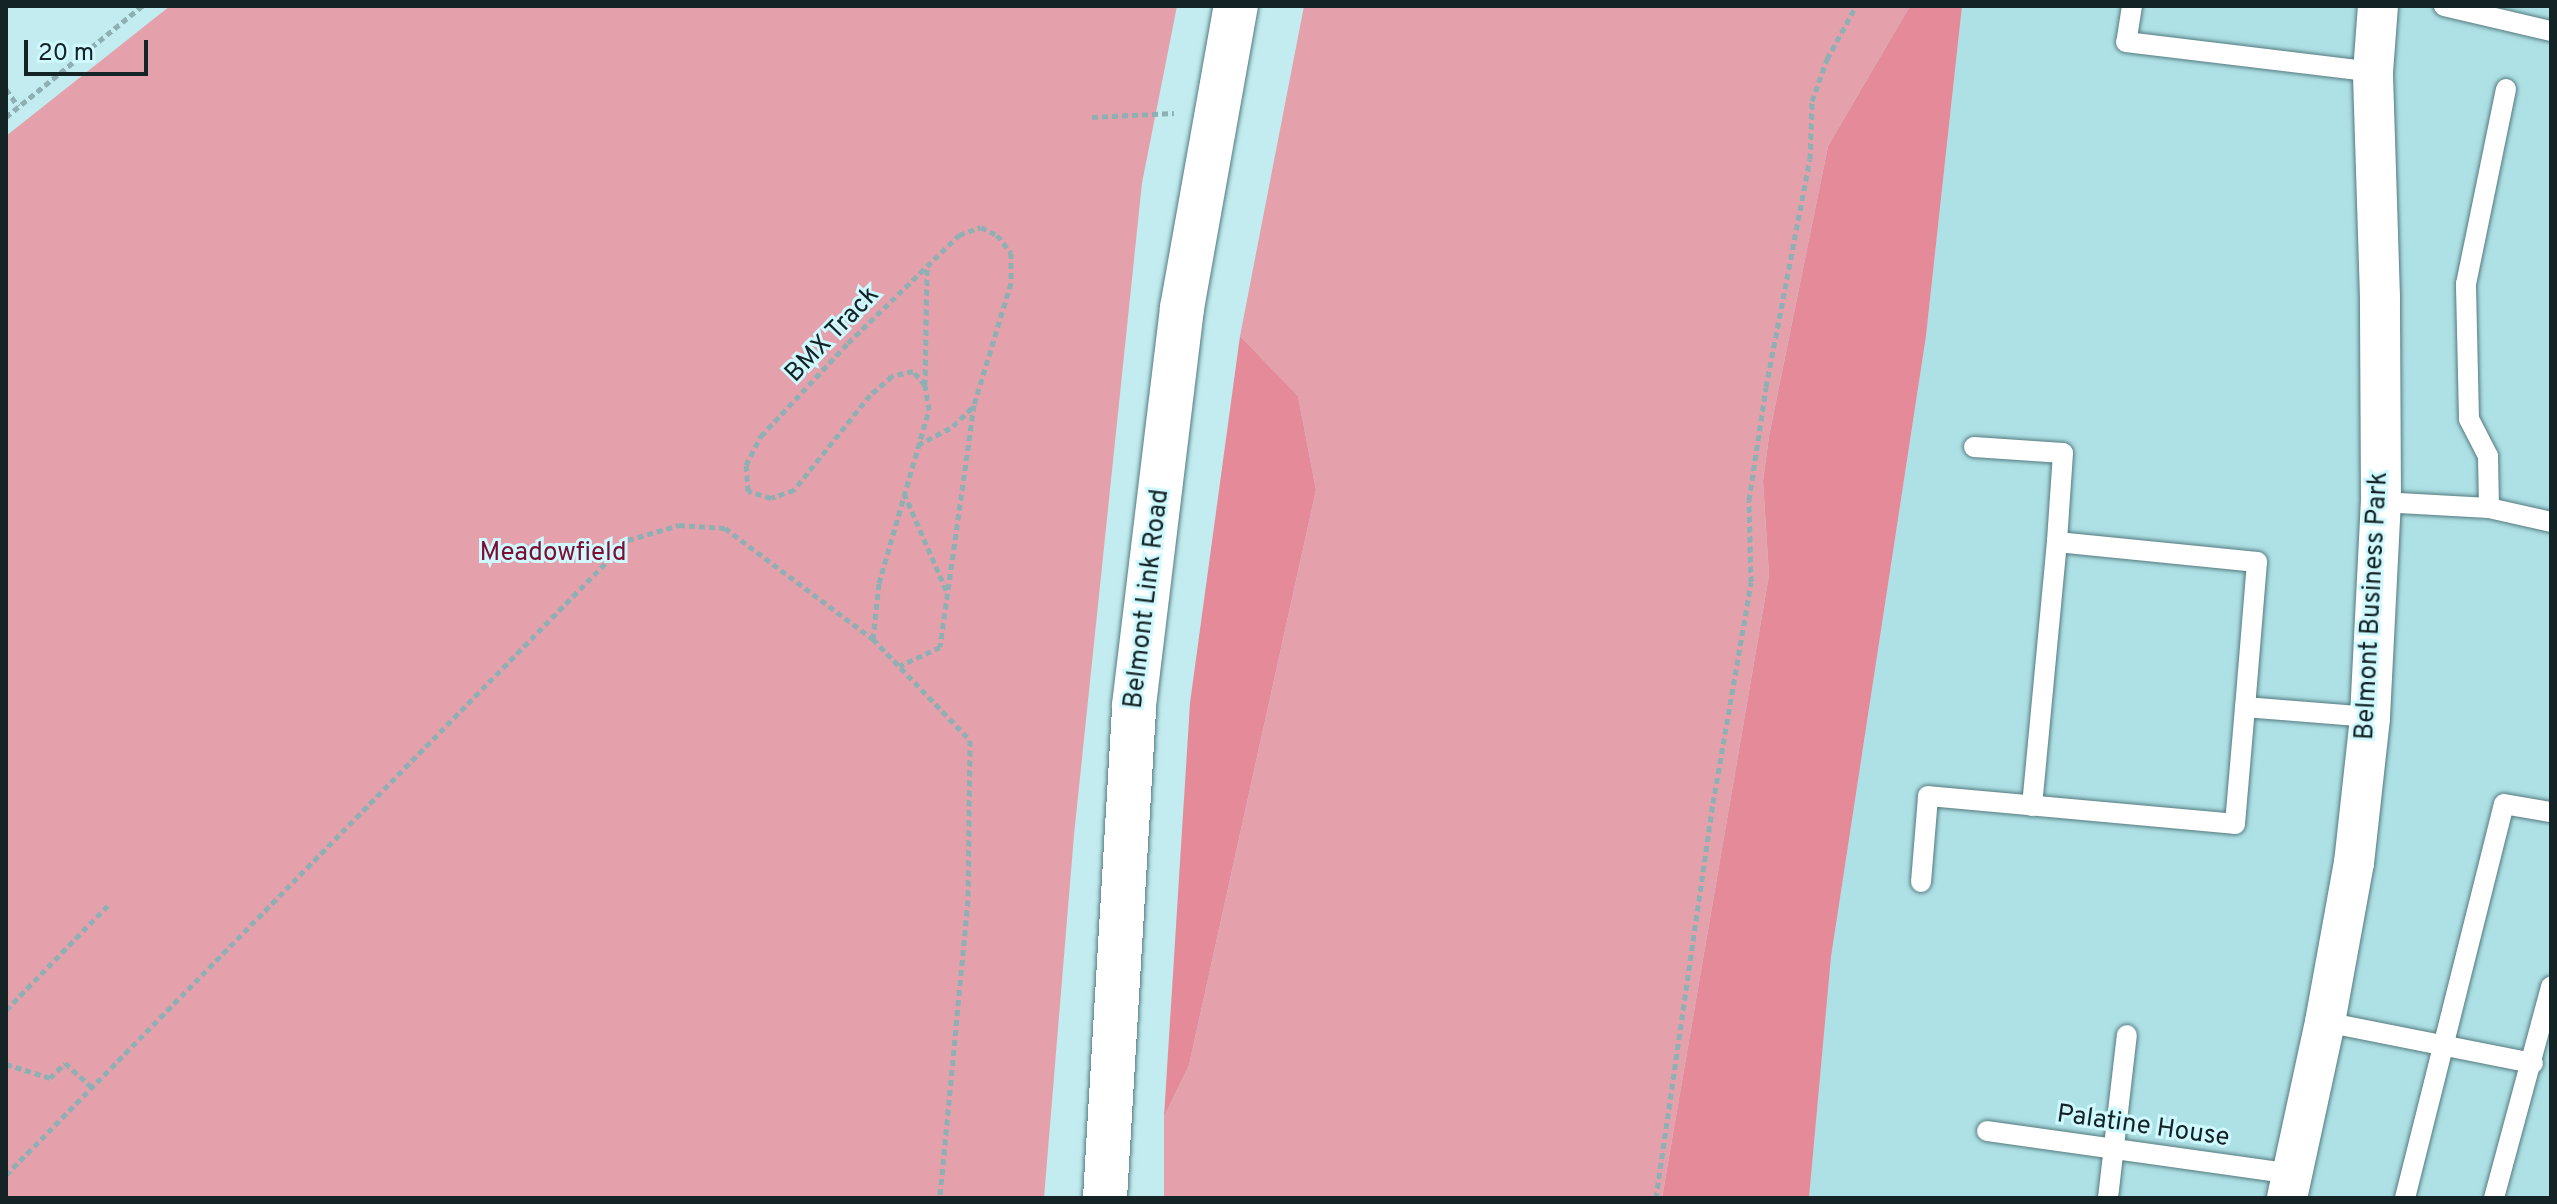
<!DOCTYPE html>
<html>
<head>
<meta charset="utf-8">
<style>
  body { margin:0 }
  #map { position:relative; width:2557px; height:1204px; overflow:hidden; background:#c2ecf0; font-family:Overpass,sans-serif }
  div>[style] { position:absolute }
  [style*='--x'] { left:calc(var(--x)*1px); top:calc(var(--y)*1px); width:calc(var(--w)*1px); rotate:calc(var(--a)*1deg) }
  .built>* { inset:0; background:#aee1e6 }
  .green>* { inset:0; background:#e4a1ab }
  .forest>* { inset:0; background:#e58a99 }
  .path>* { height:5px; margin-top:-2.5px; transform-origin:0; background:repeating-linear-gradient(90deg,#8eb0b3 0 6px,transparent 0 10px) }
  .roads { filter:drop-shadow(0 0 2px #547a7f) drop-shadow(0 0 2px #547a7f) }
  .service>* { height:20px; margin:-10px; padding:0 10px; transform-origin:10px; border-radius:10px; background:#fff }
  .minor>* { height:40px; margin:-20px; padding:0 20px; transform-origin:20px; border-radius:20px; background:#fff }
  .tertiary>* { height:44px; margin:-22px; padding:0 22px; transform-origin:22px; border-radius:22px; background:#fff }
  span { translate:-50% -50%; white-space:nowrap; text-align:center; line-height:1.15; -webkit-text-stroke:6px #cff9fe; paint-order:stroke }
  .street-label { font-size:26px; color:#142325 }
  .park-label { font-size:26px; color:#7b0e31 }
  .frame { position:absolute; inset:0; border:8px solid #142325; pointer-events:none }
  .scale { position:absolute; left:24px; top:40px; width:124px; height:36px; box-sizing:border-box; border:4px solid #142325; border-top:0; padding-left:10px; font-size:24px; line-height:28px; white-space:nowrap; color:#142325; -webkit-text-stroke:6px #cff9fe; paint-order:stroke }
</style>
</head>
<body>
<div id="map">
  <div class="built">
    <i style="clip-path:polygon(1962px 6px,2551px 6px,2551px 1198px,1809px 1198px,1831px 957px,1926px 336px)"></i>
  </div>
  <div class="green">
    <i style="clip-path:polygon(170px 6px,1177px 6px,1142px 183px,1074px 835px,1044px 1198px,6px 1198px,6px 136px)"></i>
    <i style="clip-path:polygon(1304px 6px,1910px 6px,1828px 146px,1769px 436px,1763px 481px,1769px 575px,1662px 1198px,1164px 1198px,1164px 1117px,1189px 1065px,1316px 490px,1298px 396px,1240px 336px)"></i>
  </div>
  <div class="forest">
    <i style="clip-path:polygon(1910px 6px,1962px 6px,1926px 336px,1831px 957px,1809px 1198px,1662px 1198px,1769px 575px,1763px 481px,1769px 436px,1828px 146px)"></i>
    <i style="clip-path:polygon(1240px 336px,1298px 396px,1316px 490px,1189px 1065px,1164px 1117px,1190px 703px)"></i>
  </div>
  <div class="path">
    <i style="--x:6;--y:89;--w:21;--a:55"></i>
    <i style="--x:6;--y:117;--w:176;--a:-39.2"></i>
    <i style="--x:1092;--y:117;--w:82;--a:-2.8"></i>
    <i style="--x:925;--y:385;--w:118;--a:-89"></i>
    <i style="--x:918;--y:445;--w:40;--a:-28"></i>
    <i style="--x:953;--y:426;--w:29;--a:-44"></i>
    <i style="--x:904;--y:493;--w:106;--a:66.6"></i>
    <i style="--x:873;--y:639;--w:56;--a:-83.9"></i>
    <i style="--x:879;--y:583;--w:180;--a:-73.9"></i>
    <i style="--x:929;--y:410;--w:25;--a:-99"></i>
    <i style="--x:925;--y:385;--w:18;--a:-131"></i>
    <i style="--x:913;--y:371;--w:22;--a:167"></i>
    <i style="--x:892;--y:376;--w:29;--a:139"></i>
    <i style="--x:870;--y:395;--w:122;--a:128.7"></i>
    <i style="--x:794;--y:490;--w:24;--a:161"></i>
    <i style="--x:771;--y:498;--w:24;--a:-163"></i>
    <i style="--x:748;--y:491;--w:26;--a:-94"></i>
    <i style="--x:746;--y:465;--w:33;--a:-63"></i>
    <i style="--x:761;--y:436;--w:127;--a:-46.9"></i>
    <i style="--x:848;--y:343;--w:155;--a:-44.2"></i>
    <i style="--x:959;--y:235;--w:23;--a:-20"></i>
    <i style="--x:981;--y:227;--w:18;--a:27"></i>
    <i style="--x:997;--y:235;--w:23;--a:52"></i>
    <i style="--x:1011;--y:253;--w:30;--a:90"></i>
    <i style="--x:1011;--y:283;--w:127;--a:106.9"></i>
    <i style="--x:974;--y:405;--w:244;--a:98"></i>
    <i style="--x:940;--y:647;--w:45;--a:155.1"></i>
    <i style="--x:6;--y:1010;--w:148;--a:-45.8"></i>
    <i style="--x:6;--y:1064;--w:46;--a:17.7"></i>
    <i style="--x:50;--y:1078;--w:21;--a:-45"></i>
    <i style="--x:65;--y:1063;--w:36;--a:42"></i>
    <i style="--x:6;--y:1175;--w:889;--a:-45.59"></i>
    <i style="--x:628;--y:540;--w:53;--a:-16.4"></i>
    <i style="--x:679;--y:525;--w:46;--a:3.7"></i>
    <i style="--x:725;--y:528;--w:185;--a:36.9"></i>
    <i style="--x:873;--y:639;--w:140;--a:46.2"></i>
    <i style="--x:970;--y:740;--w:160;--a:90.7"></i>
    <i style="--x:968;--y:900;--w:299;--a:95.4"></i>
    <i style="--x:1656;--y:1198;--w:399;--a:-81.8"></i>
    <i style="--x:1713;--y:803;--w:224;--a:-80.2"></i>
    <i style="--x:1751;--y:582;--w:82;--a:-91.4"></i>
    <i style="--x:1749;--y:500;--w:114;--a:-81.4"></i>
    <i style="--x:1766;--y:387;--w:232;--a:-79.1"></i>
    <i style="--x:1810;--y:159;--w:58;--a:-88"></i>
    <i style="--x:1812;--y:101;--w:45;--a:-70.3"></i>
    <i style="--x:1827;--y:59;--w:60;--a:-61.3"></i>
  </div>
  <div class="roads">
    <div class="service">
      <i style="--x:2132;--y:6;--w:36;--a:99"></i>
      <i style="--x:2126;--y:42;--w:249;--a:6.9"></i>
      <i style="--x:2444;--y:6;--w:110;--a:13.2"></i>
      <i style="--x:1974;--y:447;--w:89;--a:3.9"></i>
      <i style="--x:2063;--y:453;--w:89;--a:93.9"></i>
      <i style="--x:2057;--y:542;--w:201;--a:5.7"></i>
      <i style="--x:2257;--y:562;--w:145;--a:94.7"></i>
      <i style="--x:2381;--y:502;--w:108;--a:3.2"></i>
      <i style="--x:2489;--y:508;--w:64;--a:12.7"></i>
      <i style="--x:2489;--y:508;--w:52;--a:-91.1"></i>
      <i style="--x:2488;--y:456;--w:42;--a:-117.2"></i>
      <i style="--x:2469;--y:419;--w:135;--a:-91.3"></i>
      <i style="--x:2466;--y:284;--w:199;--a:-78.4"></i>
      <i style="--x:2032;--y:806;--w:265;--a:-84.6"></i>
      <i style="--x:1921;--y:882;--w:86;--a:-85.3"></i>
      <i style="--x:1928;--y:796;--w:308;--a:5.2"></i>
      <i style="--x:2235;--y:824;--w:117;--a:-85.1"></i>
      <i style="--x:2245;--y:707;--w:125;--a:4.6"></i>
      <i style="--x:2325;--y:1022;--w:212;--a:11.2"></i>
      <i style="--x:1987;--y:1131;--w:308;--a:8"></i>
      <i style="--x:2108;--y:1198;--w:164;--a:-83.4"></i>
      <i style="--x:2405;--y:1198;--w:406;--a:-75.9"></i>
      <i style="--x:2504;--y:804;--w:48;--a:9.7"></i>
      <i style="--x:2494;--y:1198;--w:219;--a:-74.9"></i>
    </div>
    <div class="minor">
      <i style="--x:2287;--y:1198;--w:180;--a:-77.8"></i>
      <i style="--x:2325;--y:1022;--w:162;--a:-79.7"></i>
      <i style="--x:2354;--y:863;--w:147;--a:-83.7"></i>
      <i style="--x:2370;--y:717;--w:215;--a:-87.1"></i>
      <i style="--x:2381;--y:502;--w:204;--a:-90.3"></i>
      <i style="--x:2380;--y:298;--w:226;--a:-91.8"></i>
      <i style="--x:2373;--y:72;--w:66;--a:-85.7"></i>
    </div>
    <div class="tertiary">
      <i style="--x:1105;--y:1198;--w:494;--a:-86.6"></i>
      <i style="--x:1134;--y:705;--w:400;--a:-83.1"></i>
      <i style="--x:1182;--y:308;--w:307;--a:-79.9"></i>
    </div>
  </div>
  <div class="street-label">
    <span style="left:833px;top:335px;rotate:-46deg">BMX Track</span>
    <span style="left:1148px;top:599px;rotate:-83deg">Belmont Link Road</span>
    <span style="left:2373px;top:606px;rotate:-87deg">Belmont Business Park</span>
    <span style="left:2143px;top:1127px;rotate:8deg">Palatine House</span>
  </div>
  <div class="park-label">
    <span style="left:553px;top:554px">Meadowfield</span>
  </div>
  <div class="frame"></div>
  <div class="scale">20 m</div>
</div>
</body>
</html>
